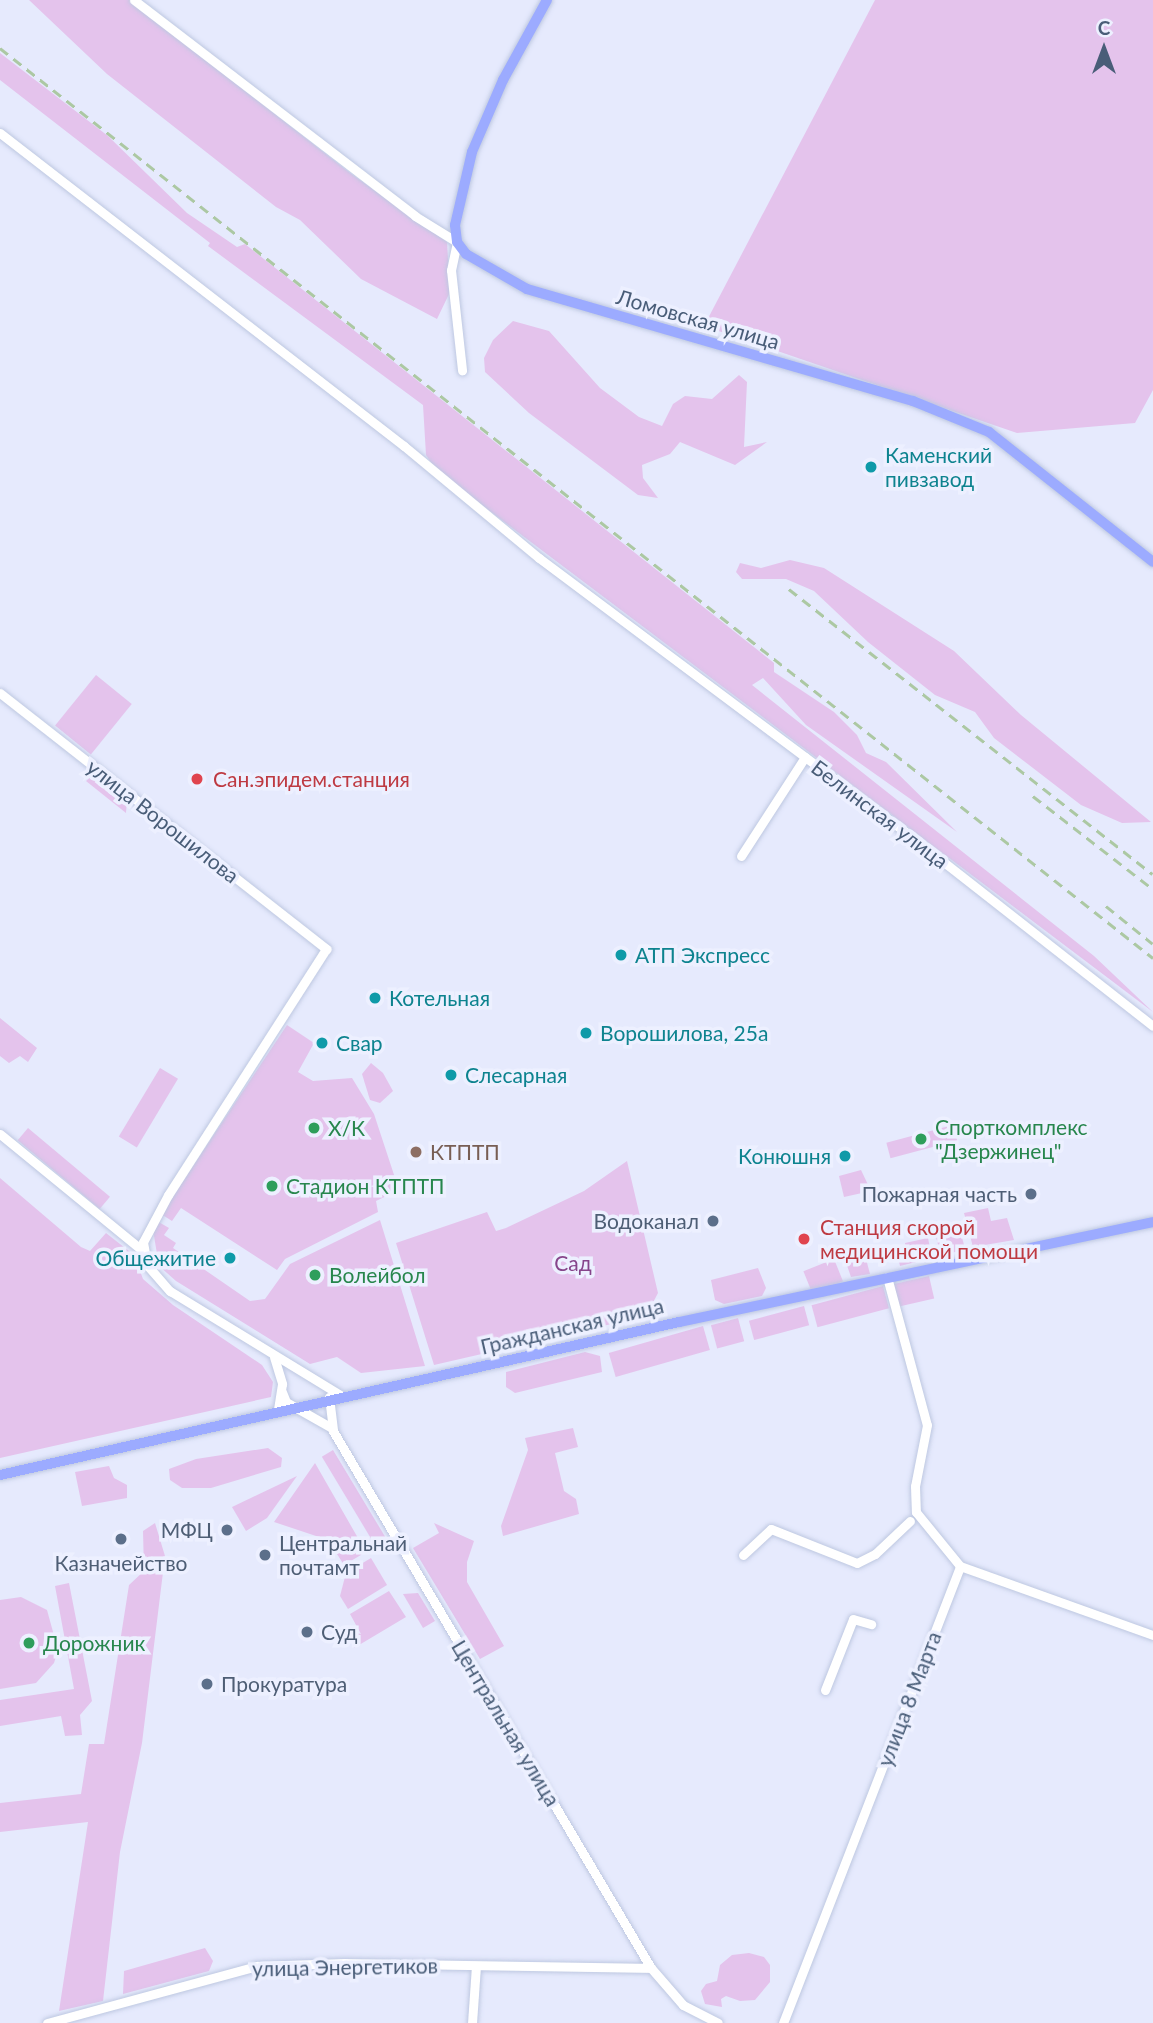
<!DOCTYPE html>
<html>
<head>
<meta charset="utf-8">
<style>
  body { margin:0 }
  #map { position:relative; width:1153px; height:2023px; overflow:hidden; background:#e6eafd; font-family:Lato,sans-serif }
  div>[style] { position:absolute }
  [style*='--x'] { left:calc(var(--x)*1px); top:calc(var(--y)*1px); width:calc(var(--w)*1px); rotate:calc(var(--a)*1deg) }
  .green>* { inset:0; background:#e4c3ec; transform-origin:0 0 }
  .roads { filter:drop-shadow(0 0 2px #bec8e1) drop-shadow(0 0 2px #bec8e1) }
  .minor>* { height:9px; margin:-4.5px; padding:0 4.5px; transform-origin:4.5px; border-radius:4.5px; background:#fff }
  .major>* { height:10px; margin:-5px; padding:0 5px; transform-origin:5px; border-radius:5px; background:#9cabff }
  .rail>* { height:2.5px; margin-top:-1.25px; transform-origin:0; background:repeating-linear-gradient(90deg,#acc8a3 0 10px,transparent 0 17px) }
  .dots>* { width:19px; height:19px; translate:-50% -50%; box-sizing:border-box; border:4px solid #edf0ff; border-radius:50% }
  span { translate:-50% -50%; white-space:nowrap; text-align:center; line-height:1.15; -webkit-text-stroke:7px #edf0ff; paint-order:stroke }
  .street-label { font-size:21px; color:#495d78 }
  .culture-label { font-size:21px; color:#0d838f }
  .left { translate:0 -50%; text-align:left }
  .right { translate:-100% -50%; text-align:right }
  .health-label { font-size:21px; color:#be3a42 }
  .leisure-label { font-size:21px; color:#27864d }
  .education-label { font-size:21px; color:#785e54 }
  .service-label { font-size:21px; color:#4e5e75 }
  .park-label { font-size:21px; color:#86458b }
  .north { position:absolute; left:1069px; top:14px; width:70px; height:70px; -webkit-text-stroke:5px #edf0ff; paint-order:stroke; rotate:0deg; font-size:19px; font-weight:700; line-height:28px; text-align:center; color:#495d78 }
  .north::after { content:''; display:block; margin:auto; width:24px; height:32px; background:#495d78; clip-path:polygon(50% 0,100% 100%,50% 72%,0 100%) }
</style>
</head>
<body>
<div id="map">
  <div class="green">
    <i style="clip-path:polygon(29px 0,129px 0,350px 173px,447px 242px,450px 292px,437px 319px,361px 279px,300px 220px,276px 207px,107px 74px)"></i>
    <i style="clip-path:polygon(875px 0,1153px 0,1153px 390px,1135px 423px,1017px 433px,704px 326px)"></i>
    <i style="clip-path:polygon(0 53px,108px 136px,187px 213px,237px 247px,245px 244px,774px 663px,774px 672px,834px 712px,857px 735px,866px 753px,886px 762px,957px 832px,806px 725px,763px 678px,752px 685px,1094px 956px,1153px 1012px,437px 471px,426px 455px,423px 405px,208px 246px,210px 243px,0 80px)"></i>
    <i style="clip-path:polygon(513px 321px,549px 331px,600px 388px,639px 417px,662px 426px,673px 404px,685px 396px,712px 399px,739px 375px,747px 382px,744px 447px,767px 442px,735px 465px,680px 442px,670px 454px,642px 465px,643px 478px,658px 498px,638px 495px,529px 413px,485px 372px,484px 358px,493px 340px)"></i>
    <i style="clip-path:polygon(790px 560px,824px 568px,954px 651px,1021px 715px,1151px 822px,1122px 823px,1081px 805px,994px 738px,975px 712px,935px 695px,868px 642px,814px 591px,786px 579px,742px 579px,736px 572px,740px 563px,761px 568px)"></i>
    <i style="left:96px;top:675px;width:46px;height:65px;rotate:39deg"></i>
    <i style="clip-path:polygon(95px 773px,127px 800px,126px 813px,86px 781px)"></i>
    <i style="clip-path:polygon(0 1018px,37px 1048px,28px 1062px,20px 1056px,9px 1063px,0 1056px)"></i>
    <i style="clip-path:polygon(287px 1025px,314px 1043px,298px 1072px,313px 1081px,352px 1078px,374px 1114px,399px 1190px,376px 1201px,378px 1212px,285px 1259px,277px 1270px,181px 1208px,172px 1221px,161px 1214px)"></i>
    <i style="clip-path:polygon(371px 1063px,383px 1073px,393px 1091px,380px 1103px,370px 1100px,362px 1074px)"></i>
    <i style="left:160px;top:1068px;width:21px;height:80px;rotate:31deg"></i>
    <i style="left:953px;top:1125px;width:16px;height:69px;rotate:75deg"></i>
    <i style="left:28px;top:1128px;width:107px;height:16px;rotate:40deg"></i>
    <i style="clip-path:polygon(627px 1161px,658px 1293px,646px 1316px,434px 1365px,396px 1243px,487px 1212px,496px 1231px,506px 1228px,584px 1191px)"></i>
    <i style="clip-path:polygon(861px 1170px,871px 1191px,844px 1197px,839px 1176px)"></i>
    <i style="clip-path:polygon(0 1178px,81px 1247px,90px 1251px,106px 1233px,134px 1255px,143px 1279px,173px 1305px,262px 1365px,273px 1382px,271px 1397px,0 1458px)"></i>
    <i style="clip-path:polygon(988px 1208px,991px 1221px,1007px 1218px,1014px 1240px,973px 1247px,964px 1213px)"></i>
    <i style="clip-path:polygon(380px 1220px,425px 1366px,361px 1373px,337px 1357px,310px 1364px,176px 1281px,159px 1266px,153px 1230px,157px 1221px,169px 1228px,164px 1235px,176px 1243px,173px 1248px,250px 1301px,265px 1299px,290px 1264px)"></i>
    <i style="left:960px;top:1230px;width:20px;height:25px;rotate:75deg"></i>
    <i style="clip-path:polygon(928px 1238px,932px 1258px,900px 1266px,897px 1253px,906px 1251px,905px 1243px)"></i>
    <i style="clip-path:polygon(858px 1250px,865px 1255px,870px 1274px,851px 1277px,843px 1254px)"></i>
    <i style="left:834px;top:1259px;width:24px;height:33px;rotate:68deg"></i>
    <i style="clip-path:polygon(758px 1268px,766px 1288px,762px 1296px,724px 1304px,715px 1300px,711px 1280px)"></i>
    <i style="left:929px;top:1276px;width:23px;height:37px;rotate:77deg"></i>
    <i style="left:883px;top:1286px;width:23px;height:74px;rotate:75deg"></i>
    <i style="left:804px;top:1306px;width:20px;height:57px;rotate:75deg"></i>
    <i style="left:738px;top:1318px;width:24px;height:28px;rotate:75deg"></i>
    <i style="left:703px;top:1326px;width:25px;height:98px;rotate:74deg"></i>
    <i style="clip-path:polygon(585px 1352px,600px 1356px,602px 1372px,515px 1393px,506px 1387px,506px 1372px)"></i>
    <i style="clip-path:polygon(573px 1428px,578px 1447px,555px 1453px,564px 1491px,576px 1499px,579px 1514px,503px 1536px,501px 1526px,528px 1450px,525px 1438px)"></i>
    <i style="clip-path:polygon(268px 1448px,282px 1458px,281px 1467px,211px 1488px,182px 1488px,170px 1480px,169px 1469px,196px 1459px)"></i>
    <i style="left:333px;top:1450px;width:105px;height:13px;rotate:59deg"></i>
    <i style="clip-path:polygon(315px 1463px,366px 1552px,344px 1565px,328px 1540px,274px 1522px)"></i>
    <i style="clip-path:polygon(109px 1466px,114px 1478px,127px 1485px,127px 1498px,82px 1506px,75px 1472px)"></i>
    <i style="clip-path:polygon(297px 1476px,267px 1518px,246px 1531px,232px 1507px)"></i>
    <i style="clip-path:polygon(155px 1523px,165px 1556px,142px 1743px,120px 1852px,103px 2001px,59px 2011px,88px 1822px,0 1832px,0 1803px,81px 1794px,89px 1744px,104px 1744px,129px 1585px,144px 1571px,143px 1531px)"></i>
    <i style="clip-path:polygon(434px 1523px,474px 1541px,467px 1562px,467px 1582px,504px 1646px,480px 1659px,413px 1548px,439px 1533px)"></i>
    <i style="clip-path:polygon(371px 1558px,387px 1585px,348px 1609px,340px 1596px,346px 1573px)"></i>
    <i style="clip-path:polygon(69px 1583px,92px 1701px,80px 1715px,82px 1735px,65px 1736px,61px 1716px,0 1726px,0 1700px,74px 1689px,55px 1586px)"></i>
    <i style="clip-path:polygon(389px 1591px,406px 1617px,354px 1648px,352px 1638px,346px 1641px,339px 1629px,361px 1634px,350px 1614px)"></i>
    <i style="clip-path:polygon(418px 1593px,435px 1621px,423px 1628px,403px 1594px)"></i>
    <i style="clip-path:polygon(21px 1597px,47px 1610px,58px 1650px,54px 1663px,36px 1683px,0 1689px,0 1600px)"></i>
    <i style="clip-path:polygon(205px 1948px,213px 1961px,209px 1971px,123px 1994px,124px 1971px)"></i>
    <i style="clip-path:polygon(749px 1953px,764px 1957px,770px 1965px,770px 1982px,755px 2000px,740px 2001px,726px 1996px,721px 1999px,722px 2007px,705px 2004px,701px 1991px,706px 1984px,717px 1981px,720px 1965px,732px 1955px)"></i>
  </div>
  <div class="roads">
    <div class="minor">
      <i style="--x:134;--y:0;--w:354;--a:37.5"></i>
      <i style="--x:415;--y:216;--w:49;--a:31.8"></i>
      <i style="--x:457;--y:242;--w:29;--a:102"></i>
      <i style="--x:451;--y:270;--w:101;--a:83.7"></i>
      <i style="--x:0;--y:133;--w:511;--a:37.77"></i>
      <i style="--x:404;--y:446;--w:175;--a:39.7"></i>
      <i style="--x:539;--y:558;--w:479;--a:36.8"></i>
      <i style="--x:922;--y:845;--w:293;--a:38.1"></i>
      <i style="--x:0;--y:693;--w:415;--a:38.1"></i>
      <i style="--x:326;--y:949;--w:292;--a:122.7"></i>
      <i style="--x:168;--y:1195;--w:53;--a:118"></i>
      <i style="--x:143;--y:1242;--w:23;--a:80"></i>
      <i style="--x:147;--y:1265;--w:35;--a:49"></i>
      <i style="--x:170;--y:1291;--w:202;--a:31.4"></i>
      <i style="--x:741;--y:856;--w:118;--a:-57.1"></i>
      <i style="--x:0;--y:1134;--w:186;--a:39.3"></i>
      <i style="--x:887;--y:1277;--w:153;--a:74.9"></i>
      <i style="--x:927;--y:1425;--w:62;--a:101.1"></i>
      <i style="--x:915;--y:1486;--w:26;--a:88"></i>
      <i style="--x:916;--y:1512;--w:70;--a:50.8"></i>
      <i style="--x:274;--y:1357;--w:28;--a:73"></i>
      <i style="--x:282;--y:1384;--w:26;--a:99"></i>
      <i style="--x:282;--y:1392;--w:11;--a:68"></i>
      <i style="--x:286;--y:1402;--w:51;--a:29.6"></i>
      <i style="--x:329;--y:1397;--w:34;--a:83"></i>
      <i style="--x:333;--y:1431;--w:624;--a:59.37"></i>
      <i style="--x:651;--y:1968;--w:49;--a:49.1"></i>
      <i style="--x:683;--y:2005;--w:39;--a:27"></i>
      <i style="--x:743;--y:1555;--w:38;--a:-43"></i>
      <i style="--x:771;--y:1529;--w:92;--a:21.6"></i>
      <i style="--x:857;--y:1563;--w:20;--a:-27"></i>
      <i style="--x:875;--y:1554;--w:48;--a:-43.3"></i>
      <i style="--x:825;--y:1690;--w:76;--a:-68.5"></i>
      <i style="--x:853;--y:1619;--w:19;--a:16"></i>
      <i style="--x:47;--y:2023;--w:218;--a:-15.2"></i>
      <i style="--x:257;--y:1966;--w:88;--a:-2"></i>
      <i style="--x:345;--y:1963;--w:306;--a:0.9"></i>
      <i style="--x:472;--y:2023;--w:57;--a:-86"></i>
      <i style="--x:783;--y:2023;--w:490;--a:-68.8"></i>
      <i style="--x:960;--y:1566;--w:205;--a:19.7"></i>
    </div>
    <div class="major">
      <i style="--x:547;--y:0;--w:91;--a:118.8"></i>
      <i style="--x:503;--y:80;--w:78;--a:113.3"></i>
      <i style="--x:472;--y:152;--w:75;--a:103.1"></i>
      <i style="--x:455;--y:225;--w:17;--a:83"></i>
      <i style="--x:457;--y:242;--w:15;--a:53"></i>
      <i style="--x:466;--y:254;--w:70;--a:29.8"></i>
      <i style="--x:527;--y:289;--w:402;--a:16.2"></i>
      <i style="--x:913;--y:401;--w:82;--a:22.2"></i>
      <i style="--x:989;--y:432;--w:209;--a:38.4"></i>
      <i style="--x:0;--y:1475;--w:696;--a:-12.7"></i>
      <i style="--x:679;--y:1322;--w:484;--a:-11.9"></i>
    </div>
  </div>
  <div class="rail">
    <i style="--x:0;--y:48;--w:1469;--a:38.28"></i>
    <i style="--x:789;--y:589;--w:462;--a:38.1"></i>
    <i style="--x:1033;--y:796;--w:152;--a:37.8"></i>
    <i style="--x:1106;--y:906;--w:60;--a:39"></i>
  </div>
  <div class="dots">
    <i style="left:871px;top:467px;background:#0f9aa8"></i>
    <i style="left:197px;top:779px;background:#e0444e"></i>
    <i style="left:621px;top:955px;background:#0f9aa8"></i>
    <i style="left:375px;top:998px;background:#0f9aa8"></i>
    <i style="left:586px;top:1033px;background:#0f9aa8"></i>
    <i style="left:322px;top:1043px;background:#0f9aa8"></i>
    <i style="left:451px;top:1075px;background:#0f9aa8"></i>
    <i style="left:314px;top:1128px;background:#2e9e5b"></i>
    <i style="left:921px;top:1139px;background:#2e9e5b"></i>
    <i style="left:416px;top:1152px;background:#8d6e63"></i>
    <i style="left:845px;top:1156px;background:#0f9aa8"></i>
    <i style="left:272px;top:1186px;background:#2e9e5b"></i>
    <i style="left:1031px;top:1194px;background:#5c6f8a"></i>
    <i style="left:713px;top:1221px;background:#5c6f8a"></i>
    <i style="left:804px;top:1239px;background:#e0444e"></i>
    <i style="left:230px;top:1258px;background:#0f9aa8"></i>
    <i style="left:315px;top:1275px;background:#2e9e5b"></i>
    <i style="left:227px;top:1530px;background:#5c6f8a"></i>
    <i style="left:121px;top:1539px;background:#5c6f8a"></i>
    <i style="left:265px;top:1555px;background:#5c6f8a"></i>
    <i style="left:307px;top:1632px;background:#5c6f8a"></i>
    <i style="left:29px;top:1643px;background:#2e9e5b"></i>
    <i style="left:207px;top:1684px;background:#5c6f8a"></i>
  </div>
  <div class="street-label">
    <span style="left:698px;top:319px;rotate:16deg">Ломовская улица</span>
    <span style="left:880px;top:814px;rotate:37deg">Белинская улица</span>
    <span style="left:163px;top:821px;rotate:38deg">улица Ворошилова</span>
    <span style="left:572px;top:1326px;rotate:-13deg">Гражданская улица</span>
    <span style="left:909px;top:1699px;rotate:-69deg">улица 8 Марта</span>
    <span style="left:506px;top:1723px;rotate:59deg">Центральная улица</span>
    <span style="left:345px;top:1967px;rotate:-1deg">улица Энергетиков</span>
  </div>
  <div class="culture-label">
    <span class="left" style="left:885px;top:467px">Каменский<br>пивзавод</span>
    <span class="left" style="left:635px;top:955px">АТП Экспресс</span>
    <span class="left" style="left:389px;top:998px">Котельная</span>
    <span class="left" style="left:600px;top:1033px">Ворошилова, 25а</span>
    <span class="left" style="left:336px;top:1043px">Свар</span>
    <span class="left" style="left:465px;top:1075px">Слесарная</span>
    <span class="right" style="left:831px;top:1156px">Конюшня</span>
    <span class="right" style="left:216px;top:1258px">Общежитие</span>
  </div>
  <div class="health-label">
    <span class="left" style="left:213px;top:779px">Сан.эпидем.станция</span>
    <span class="left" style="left:820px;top:1239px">Станция скорой<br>медицинской помощи</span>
  </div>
  <div class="leisure-label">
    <span class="left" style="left:935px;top:1139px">Спорткомплекс<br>"Дзержинец"</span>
    <span class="left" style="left:328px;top:1128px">Х/К</span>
    <span class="left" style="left:286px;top:1186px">Стадион КТПТП</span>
    <span class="left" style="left:329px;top:1275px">Волейбол</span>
    <span class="left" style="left:43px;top:1643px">Дорожник</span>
  </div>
  <div class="education-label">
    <span class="left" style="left:430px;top:1152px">КТПТП</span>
  </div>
  <div class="service-label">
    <span class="right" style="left:1017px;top:1194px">Пожарная часть</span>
    <span class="right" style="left:699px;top:1221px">Водоканал</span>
    <span class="right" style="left:213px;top:1530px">МФЦ</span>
    <span class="left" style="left:279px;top:1555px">Центральнай<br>почтамт</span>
    <span style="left:121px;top:1563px">Казначейство</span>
    <span class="left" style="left:321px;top:1632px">Суд</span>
    <span class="left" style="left:221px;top:1684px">Прокуратура</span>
  </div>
  <div class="park-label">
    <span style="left:573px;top:1263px">Сад</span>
  </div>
  <div class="north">С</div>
</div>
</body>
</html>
